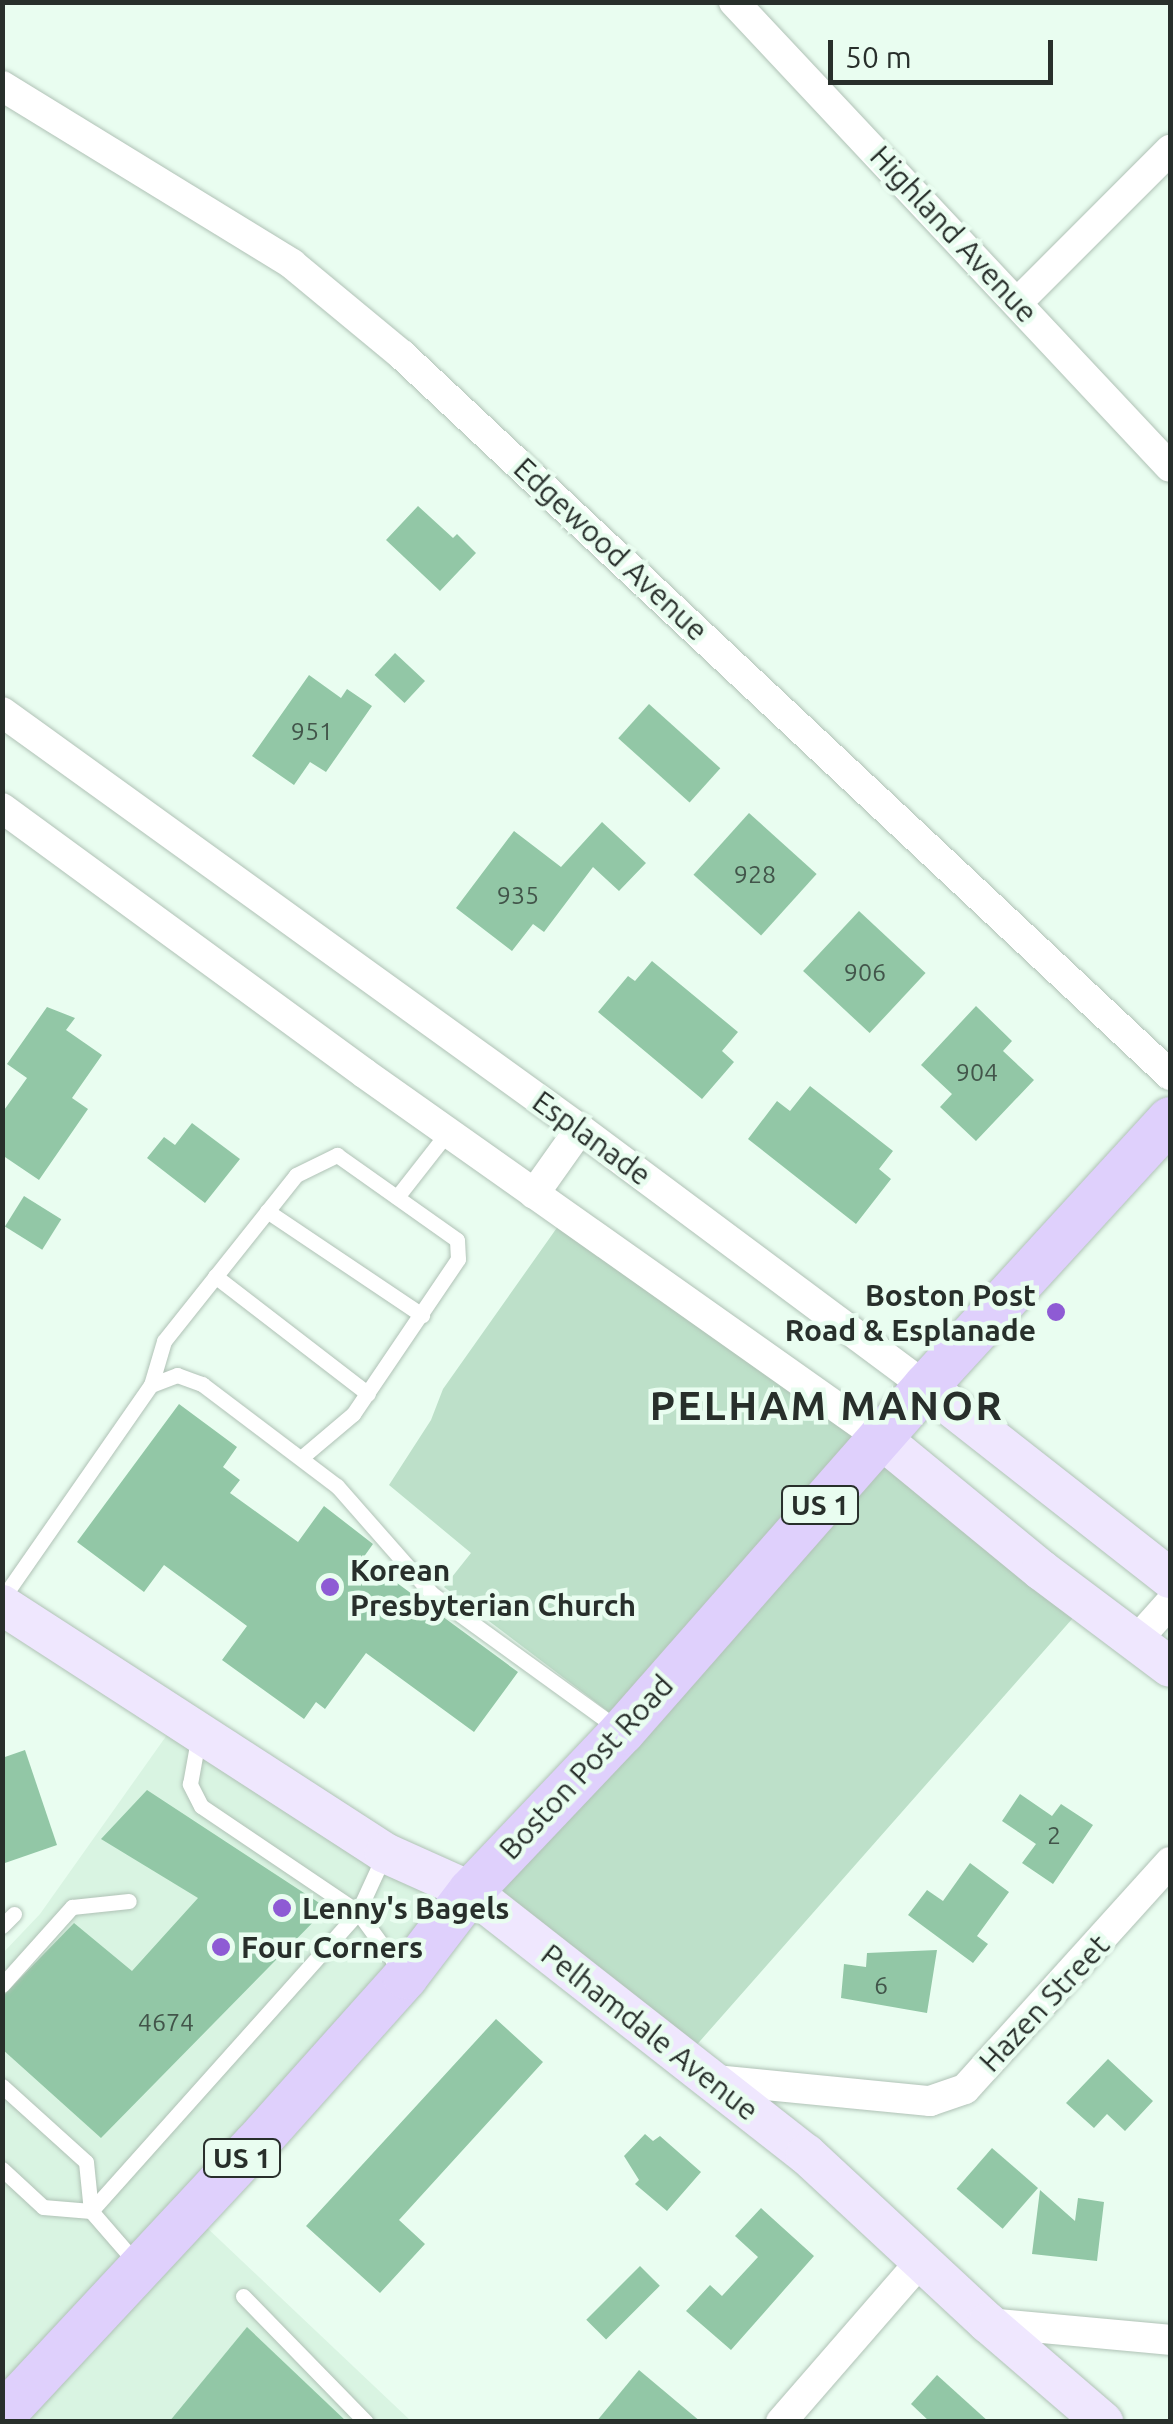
<!DOCTYPE html>
<html>
<head>
<meta charset="utf-8">
<style>
  body { margin:0 }
  #map { position:relative; width:1173px; height:2424px; overflow:hidden; background:#e9fdf0; font-family:Ubuntu,sans-serif }
  div>[style] { position:absolute }
  [style*='--x'] { left:calc(var(--x)*1px); top:calc(var(--y)*1px); width:calc(var(--w)*1px); rotate:calc(var(--a)*1deg) }
  .built>* { inset:0; background:#d9f4e2 }
  .green>* { inset:0; background:#bde0c9 }
  .building>* { inset:0; background:#92c7a6; transform-origin:0 0 }
  .roads { filter:drop-shadow(0 0 2px #b0c2b6) drop-shadow(0 0 2px #b0c2b6) }
  .lane>* { height:15px; margin:-7.5px; padding:0 7.5px; transform-origin:7.5px; border-radius:7.5px; background:#fff }
  .street>* { height:30px; margin:-15px; padding:0 15px; transform-origin:15px; border-radius:15px; background:#fff }
  .secondary>* { height:40px; margin:-20px; padding:0 20px; transform-origin:20px; border-radius:20px; background:#efe7fe }
  .primary>* { height:45px; margin:-22.5px; padding:0 22.5px; transform-origin:22.5px; border-radius:22.5px; background:#dfd0fc }
  .dots>* { width:28px; height:28px; translate:-50% -50%; box-sizing:border-box; border:5px solid #e9fdf0; border-radius:50% }
  span { translate:-50% -50%; white-space:nowrap; text-align:center; line-height:1.15; -webkit-text-stroke:9px #e9fdf0; paint-order:stroke }
  .number-label { font-size:25px; color:#42554a }
  .number-label span { -webkit-text-stroke-width:0 }
  .shield-label span { padding:2px 8px; background:#e9fdf0; border:2px solid; border-radius:8px; -webkit-text-stroke-width:0 }
  .shield-label { font-size:28px; color:#282f2b; font-weight:700 }
  .street-label { font-size:30px; color:#282f2b }
  .poi-label { font-size:30px; color:#282f2b; font-weight:700 }
  .right { translate:-100% -50%; text-align:right }
  .left { translate:0 -50%; text-align:left }
  .district-label { font-size:40px; color:#282f2b; font-weight:700; letter-spacing:2.5px }
  .frame { position:absolute; inset:0; border:5px solid #282f2b; pointer-events:none }
  .scale { position:absolute; left:828px; top:40px; width:225px; height:45px; box-sizing:border-box; border:5px solid #282f2b; border-top:0; padding-left:12px; font-size:30px; line-height:35px; white-space:nowrap; color:#282f2b; -webkit-text-stroke:8px #e9fdf0; paint-order:stroke }
</style>
</head>
<body>
<div id="map">
  <div class="built">
    <i style="clip-path:polygon(174px 1725px,470px 1891px,185px 2207px,411px 2421px,3px 2421px,2px 1954px,40px 1914px)"></i>
  </div>
  <div class="green">
    <i style="clip-path:polygon(561px 1222px,869px 1439px,1080px 1610px,693px 2049px,470px 1891px,618px 1719px,444px 1587px,471px 1553px,389px 1485px,431px 1420px,443px 1389px)"></i>
  </div>
  <div class="building">
    <i style="clip-path:polygon(418px 506px,453px 538px,457px 534px,476px 553px,440px 591px,386px 540px)"></i>
    <i style="left:395px;top:653px;width:41px;height:30px;rotate:43deg"></i>
    <i style="clip-path:polygon(309px 675px,341px 698px,347px 689px,372px 706px,326px 772px,310px 762px,294px 785px,252px 756px)"></i>
    <i style="left:649px;top:704px;width:96px;height:46px;rotate:42deg"></i>
    <i style="left:749px;top:813px;width:91px;height:83px;rotate:42deg"></i>
    <i style="clip-path:polygon(602px 822px,646px 863px,619px 891px,593px 867px,544px 932px,533px 924px,512px 951px,456px 908px,514px 831px,561px 867px)"></i>
    <i style="left:859px;top:911px;width:91px;height:82px;rotate:43deg"></i>
    <i style="clip-path:polygon(652px 961px,738px 1032px,722px 1051px,734px 1062px,702px 1099px,598px 1012px,628px 976px,635px 981px)"></i>
    <i style="clip-path:polygon(976px 1006px,1012px 1041px,1003px 1051px,1034px 1080px,976px 1141px,940px 1107px,952px 1094px,921px 1065px)"></i>
    <i style="clip-path:polygon(47px 1007px,75px 1018px,66px 1030px,102px 1055px,72px 1098px,88px 1109px,39px 1180px,2px 1155px,2px 1113px,27px 1078px,7px 1064px)"></i>
    <i style="clip-path:polygon(810px 1086px,893px 1151px,879px 1169px,891px 1179px,856px 1224px,748px 1139px,777px 1101px,790px 1111px)"></i>
    <i style="clip-path:polygon(192px 1123px,240px 1159px,205px 1203px,147px 1158px,164px 1137px,175px 1145px)"></i>
    <i style="left:24px;top:1196px;width:44px;height:36px;rotate:32deg"></i>
    <i style="clip-path:polygon(179px 1404px,237px 1447px,223px 1467px,240px 1480px,230px 1493px,298px 1542px,324px 1506px,373px 1544px,363px 1558px,518px 1672px,474px 1732px,366px 1653px,325px 1709px,316px 1702px,304px 1719px,222px 1660px,247px 1626px,164px 1565px,144px 1592px,77px 1542px)"></i>
    <i style="clip-path:polygon(25px 1750px,57px 1845px,2px 1864px,2px 1758px)"></i>
    <i style="clip-path:polygon(147px 1790px,327px 1908px,101px 2138px,2px 2049px,2px 1997px,74px 1923px,132px 1971px,198px 1898px,101px 1839px)"></i>
    <i style="clip-path:polygon(1020px 1794px,1052px 1816px,1061px 1804px,1093px 1825px,1053px 1884px,1022px 1863px,1036px 1844px,1002px 1821px)"></i>
    <i style="clip-path:polygon(970px 1863px,1009px 1892px,977px 1936px,988px 1944px,973px 1963px,908px 1915px,927px 1890px,943px 1901px)"></i>
    <i style="clip-path:polygon(937px 1950px,927px 2013px,841px 1998px,844px 1964px,866px 1967px,867px 1953px)"></i>
    <i style="clip-path:polygon(496px 2019px,543px 2062px,399px 2220px,425px 2244px,380px 2293px,306px 2226px)"></i>
    <i style="clip-path:polygon(1108px 2059px,1153px 2101px,1125px 2131px,1107px 2114px,1094px 2128px,1066px 2103px)"></i>
    <i style="clip-path:polygon(645px 2134px,653px 2141px,660px 2136px,701px 2172px,667px 2211px,635px 2184px,639px 2180px,624px 2156px)"></i>
    <i style="left:992px;top:2148px;width:61px;height:54px;rotate:41deg"></i>
    <i style="clip-path:polygon(1040px 2190px,1075px 2221px,1078px 2198px,1104px 2202px,1097px 2261px,1032px 2254px)"></i>
    <i style="clip-path:polygon(761px 2208px,814px 2256px,731px 2350px,686px 2311px,710px 2285px,722px 2296px,758px 2257px,735px 2236px)"></i>
    <i style="left:640px;top:2266px;width:28px;height:76px;rotate:45deg"></i>
    <i style="clip-path:polygon(247px 2327px,347px 2422px,169px 2422px)"></i>
    <i style="clip-path:polygon(639px 2370px,701px 2422px,596px 2422px)"></i>
    <i style="clip-path:polygon(937px 2375px,989px 2422px,930px 2422px,911px 2404px)"></i>
  </div>
  <div class="roads">
    <div class="lane">
      <i style="--x:397;--y:1197;--w:81;--a:-52"></i>
      <i style="--x:267;--y:1211;--w:187;--a:33.9"></i>
      <i style="--x:215;--y:1276;--w:193;--a:37.6"></i>
      <i style="--x:151;--y:1385;--w:46;--a:-73.5"></i>
      <i style="--x:164;--y:1341;--w:212;--a:-51.5"></i>
      <i style="--x:296;--y:1175;--w:46;--a:-26"></i>
      <i style="--x:337;--y:1155;--w:147;--a:35.3"></i>
      <i style="--x:457;--y:1240;--w:19;--a:87"></i>
      <i style="--x:458;--y:1259;--w:187;--a:124.1"></i>
      <i style="--x:353;--y:1414;--w:68;--a:139.8"></i>
      <i style="--x:2;--y:1599;--w:261;--a:-55.2"></i>
      <i style="--x:151;--y:1385;--w:28;--a:-21"></i>
      <i style="--x:177;--y:1375;--w:27;--a:20"></i>
      <i style="--x:202;--y:1384;--w:169;--a:37.1"></i>
      <i style="--x:337;--y:1486;--w:144;--a:48.7"></i>
      <i style="--x:432;--y:1594;--w:228;--a:35.9"></i>
      <i style="--x:385;--y:1853;--w:65;--a:114.6"></i>
      <i style="--x:358;--y:1912;--w:77;--a:54"></i>
      <i style="--x:2;--y:1926;--w:17;--a:-45"></i>
      <i style="--x:2;--y:1985;--w:105;--a:-48.1"></i>
      <i style="--x:72;--y:1907;--w:57;--a:-6"></i>
      <i style="--x:2;--y:2086;--w:113;--a:42.1"></i>
      <i style="--x:86;--y:2162;--w:49;--a:84.2"></i>
      <i style="--x:91;--y:2211;--w:70;--a:49"></i>
      <i style="--x:2;--y:2169;--w:56;--a:42.8"></i>
      <i style="--x:43;--y:2207;--w:48;--a:4.8"></i>
      <i style="--x:91;--y:2211;--w:401;--a:-48.2"></i>
      <i style="--x:358;--y:1912;--w:189;--a:-146"></i>
      <i style="--x:201;--y:1806;--w:25;--a:-117"></i>
      <i style="--x:190;--y:1784;--w:51;--a:-79.8"></i>
      <i style="--x:243;--y:2296;--w:176;--a:45.7"></i>
    </div>
    <div class="street">
      <i style="--x:734;--y:2;--w:637;--a:46.84"></i>
      <i style="--x:2;--y:86;--w:340;--a:31.5"></i>
      <i style="--x:292;--y:264;--w:143;--a:39.6"></i>
      <i style="--x:402;--y:355;--w:1053;--a:43.15"></i>
      <i style="--x:1019;--y:301;--w:214;--a:-45"></i>
      <i style="--x:2;--y:712;--w:713;--a:35.81"></i>
      <i style="--x:580;--y:1129;--w:430;--a:36.7"></i>
      <i style="--x:2;--y:808;--w:449;--a:36.2"></i>
      <i style="--x:364;--y:1073;--w:631;--a:35.25"></i>
      <i style="--x:534;--y:1194;--w:80;--a:-54.7"></i>
      <i style="--x:1135;--y:1642;--w:52;--a:-48.1"></i>
      <i style="--x:715;--y:2080;--w:216;--a:5.6"></i>
      <i style="--x:930;--y:2101;--w:37;--a:-19"></i>
      <i style="--x:965;--y:2089;--w:306;--a:-47.9"></i>
      <i style="--x:988;--y:2323;--w:183;--a:5.3"></i>
      <i style="--x:781;--y:2422;--w:213;--a:-49"></i>
    </div>
    <div class="secondary">
      <i style="--x:925;--y:1386;--w:311;--a:38.1"></i>
      <i style="--x:879;--y:1437;--w:210;--a:39.4"></i>
      <i style="--x:1041;--y:1570;--w:161;--a:36.9"></i>
      <i style="--x:2;--y:1605;--w:456;--a:32.9"></i>
      <i style="--x:385;--y:1853;--w:93;--a:24.1"></i>
      <i style="--x:470;--y:1891;--w:427;--a:38.1"></i>
      <i style="--x:806;--y:2154;--w:248;--a:42.9"></i>
      <i style="--x:988;--y:2323;--w:152;--a:40.7"></i>
    </div>
    <div class="primary">
      <i style="--x:2;--y:2415;--w:371;--a:-47"></i>
      <i style="--x:255;--y:2144;--w:225;--a:-48.2"></i>
      <i style="--x:405;--y:1976;--w:107;--a:-52.6"></i>
      <i style="--x:470;--y:1891;--w:221;--a:-46.5"></i>
      <i style="--x:622;--y:1731;--w:459;--a:-48.7"></i>
      <i style="--x:925;--y:1386;--w:362;--a:-47.5"></i>
    </div>
  </div>
  <div class="dots">
    <i style="left:1056px;top:1312px;background:#8e5bd4"></i>
    <i style="left:330px;top:1587px;background:#8e5bd4"></i>
    <i style="left:282px;top:1908px;background:#8e5bd4"></i>
    <i style="left:221px;top:1947px;background:#8e5bd4"></i>
  </div>
  <div class="number-label">
    <span style="left:312px;top:731px">951</span>
    <span style="left:755px;top:874px">928</span>
    <span style="left:518px;top:895px">935</span>
    <span style="left:865px;top:972px">906</span>
    <span style="left:977px;top:1072px">904</span>
    <span style="left:1054px;top:1835px">2</span>
    <span style="left:881px;top:1985px">6</span>
    <span style="left:166px;top:2022px">4674</span>
  </div>
  <div class="shield-label">
    <span style="left:820px;top:1505px">US 1</span>
    <span style="left:242px;top:2158px">US 1</span>
  </div>
  <div class="street-label">
    <span style="left:954px;top:234px;rotate:47deg">Highland Avenue</span>
    <span style="left:611px;top:549px;rotate:43deg">Edgewood Avenue</span>
    <span style="left:592px;top:1138px;rotate:36deg">Esplanade</span>
    <span style="left:586px;top:1767px;rotate:-47deg">Boston Post Road</span>
    <span style="left:1044px;top:2003px;rotate:-47deg">Hazen Street</span>
    <span style="left:650px;top:2032px;rotate:38deg">Pelhamdale Avenue</span>
  </div>
  <div class="poi-label">
    <span class="right" style="left:1036px;top:1312px">Boston Post<br>Road &amp; Esplanade</span>
    <span class="left" style="left:350px;top:1587px">Korean<br>Presbyterian Church</span>
    <span class="left" style="left:302px;top:1908px">Lenny's Bagels</span>
    <span class="left" style="left:241px;top:1947px">Four Corners</span>
  </div>
  <div class="district-label">
    <span style="left:827px;top:1406px">PELHAM MANOR</span>
  </div>
  <div class="frame"></div>
  <div class="scale">50 m</div>
</div>
</body>
</html>
